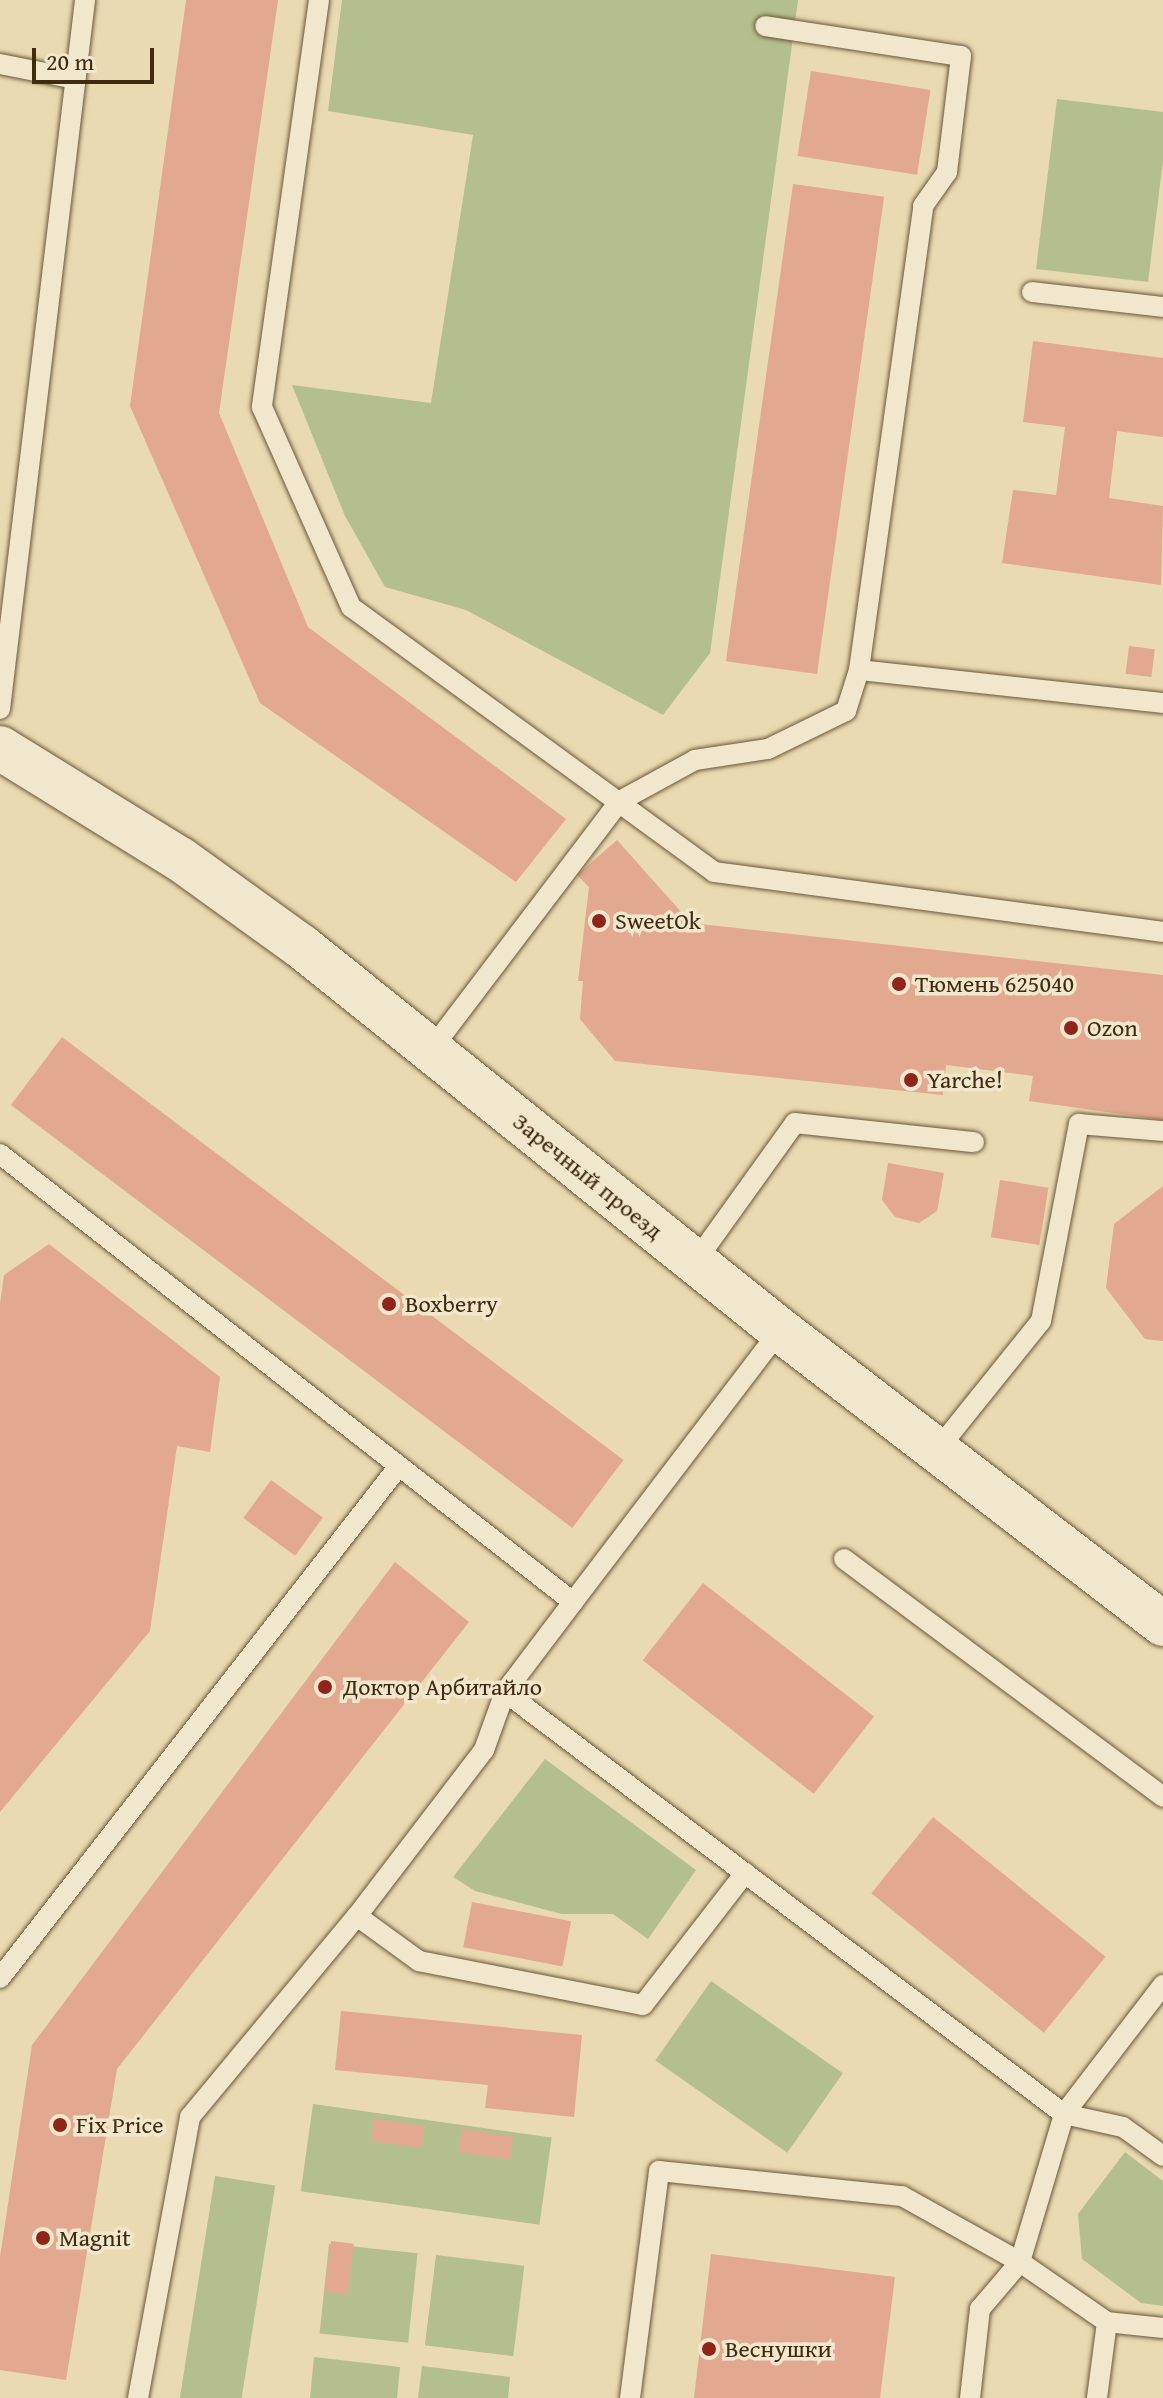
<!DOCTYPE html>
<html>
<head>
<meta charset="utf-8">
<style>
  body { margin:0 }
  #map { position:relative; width:1163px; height:2398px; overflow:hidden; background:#e9dab1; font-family:"Gentium Book Plus",serif }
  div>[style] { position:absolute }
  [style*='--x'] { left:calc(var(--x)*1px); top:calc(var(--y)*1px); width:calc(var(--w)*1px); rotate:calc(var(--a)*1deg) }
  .green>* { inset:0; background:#b3c08e; transform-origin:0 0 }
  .building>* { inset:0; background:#e3a890; transform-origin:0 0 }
  .roads { filter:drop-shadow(0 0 2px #6a5739) drop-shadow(0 0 2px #6a5739) }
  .lane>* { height:20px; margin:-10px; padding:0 10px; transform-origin:10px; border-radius:10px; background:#f1e7cc }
  .secondary>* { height:44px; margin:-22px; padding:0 22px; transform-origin:22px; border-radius:22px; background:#f1e7cc }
  .dots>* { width:22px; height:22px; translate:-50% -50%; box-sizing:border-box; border:4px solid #f1e7cc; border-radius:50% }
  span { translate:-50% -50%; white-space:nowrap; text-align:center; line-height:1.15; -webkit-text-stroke:7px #f1e7cc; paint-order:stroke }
  .poi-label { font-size:24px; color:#402b11 }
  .left { translate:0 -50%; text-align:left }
  .street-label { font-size:24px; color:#402b11 }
  .scale { position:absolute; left:32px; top:48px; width:122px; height:36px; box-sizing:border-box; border:4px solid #402b11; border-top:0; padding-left:10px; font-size:24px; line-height:28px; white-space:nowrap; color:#402b11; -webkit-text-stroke:6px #f1e7cc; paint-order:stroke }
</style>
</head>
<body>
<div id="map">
  <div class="green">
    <i style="clip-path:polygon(342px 0,798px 0,710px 653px,663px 715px,466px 610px,385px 587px,345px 516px,292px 385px,431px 403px,473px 135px,328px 111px)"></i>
    <i style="clip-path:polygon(1057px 99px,1163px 112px,1163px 161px,1148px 282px,1036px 269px)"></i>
    <i style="clip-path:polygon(545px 1759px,696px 1870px,648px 1939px,613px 1914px,562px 1914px,475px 1891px,453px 1877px)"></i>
    <i style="left:711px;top:1981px;width:161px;height:97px;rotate:35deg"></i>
    <i style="left:313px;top:2104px;width:241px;height:88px;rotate:8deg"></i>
    <i style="clip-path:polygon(1125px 2152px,1163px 2181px,1163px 2306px,1141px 2303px,1082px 2259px,1078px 2214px)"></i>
    <i style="left:215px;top:2176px;width:61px;height:225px;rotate:9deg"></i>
    <i style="left:329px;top:2244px;width:89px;height:90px;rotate:6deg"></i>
    <i style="left:436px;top:2255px;width:89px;height:91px;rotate:7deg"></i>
    <i style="clip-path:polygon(314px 2357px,400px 2367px,397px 2398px,310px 2398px)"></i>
    <i style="clip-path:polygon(422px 2366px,510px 2377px,508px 2398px,418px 2398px)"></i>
  </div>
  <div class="building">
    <i style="clip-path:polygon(186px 0,278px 0,219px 413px,308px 627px,566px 819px,516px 882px,260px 703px,130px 406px)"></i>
    <i style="left:811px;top:71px;width:121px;height:86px;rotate:9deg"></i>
    <i style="left:793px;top:184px;width:92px;height:482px;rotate:8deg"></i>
    <i style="clip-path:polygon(1033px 341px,1163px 358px,1163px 437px,1117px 431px,1109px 498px,1163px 506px,1161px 585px,1002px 563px,1013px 490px,1056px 495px,1065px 427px,1023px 422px)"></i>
    <i style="left:1129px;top:646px;width:26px;height:28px;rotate:7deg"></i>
    <i style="clip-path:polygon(617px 840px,691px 923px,1163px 975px,1163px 1120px,1029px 1101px,1033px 1076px,946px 1065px,943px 1095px,615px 1061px,580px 1019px,583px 981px,578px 981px,589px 887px,577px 875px)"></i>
    <i style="left:62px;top:1037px;width:703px;height:85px;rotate:37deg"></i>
    <i style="clip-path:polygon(888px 1163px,944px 1173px,937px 1211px,919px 1223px,895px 1217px,882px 1200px)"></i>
    <i style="left:1000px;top:1180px;width:49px;height:58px;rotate:9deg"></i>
    <i style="clip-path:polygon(1163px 1186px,1163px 1341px,1145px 1339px,1106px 1288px,1114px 1224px)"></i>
    <i style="clip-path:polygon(49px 1244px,220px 1377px,210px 1452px,177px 1446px,150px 1631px,0 1812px,0 1304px,4px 1275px)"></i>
    <i style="left:271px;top:1480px;width:64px;height:47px;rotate:36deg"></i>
    <i style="clip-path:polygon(395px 1562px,469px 1622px,117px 2069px,66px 2380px,0 2370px,0 2257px,32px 2045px)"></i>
    <i style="left:703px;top:1583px;width:217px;height:98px;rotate:38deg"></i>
    <i style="left:933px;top:1817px;width:222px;height:98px;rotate:39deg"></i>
    <i style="left:472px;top:1902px;width:101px;height:46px;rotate:11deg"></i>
    <i style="clip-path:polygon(341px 2011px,582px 2035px,574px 2117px,485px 2108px,488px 2085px,335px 2070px)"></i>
    <i style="left:374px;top:2119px;width:51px;height:22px;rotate:8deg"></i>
    <i style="left:462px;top:2129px;width:52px;height:23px;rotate:9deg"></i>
    <i style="left:331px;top:2241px;width:23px;height:51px;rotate:7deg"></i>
    <i style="clip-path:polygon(711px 2254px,895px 2277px,880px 2398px,694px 2398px)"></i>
  </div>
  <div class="roads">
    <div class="lane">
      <i style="--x:319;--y:0;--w:411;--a:98"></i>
      <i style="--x:262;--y:407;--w:219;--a:66"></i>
      <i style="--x:351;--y:607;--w:449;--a:36.1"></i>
      <i style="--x:714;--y:872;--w:453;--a:7.6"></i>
      <i style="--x:0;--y:64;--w:77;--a:11.2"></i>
      <i style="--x:1032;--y:292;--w:132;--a:6.5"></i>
      <i style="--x:859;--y:670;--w:306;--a:6.2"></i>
      <i style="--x:0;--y:709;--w:714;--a:-83.16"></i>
      <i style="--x:430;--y:1051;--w:314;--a:-52.8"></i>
      <i style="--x:620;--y:801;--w:85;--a:-28.7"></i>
      <i style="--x:695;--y:760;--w:74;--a:-8.6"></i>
      <i style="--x:768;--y:749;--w:87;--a:-26"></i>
      <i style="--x:846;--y:711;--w:43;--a:-72.4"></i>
      <i style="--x:859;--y:670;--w:468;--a:-82.1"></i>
      <i style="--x:923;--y:206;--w:42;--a:-54.8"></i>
      <i style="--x:947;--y:172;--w:117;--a:-83.1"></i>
      <i style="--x:961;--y:56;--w:198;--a:-171.3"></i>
      <i style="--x:0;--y:1154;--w:727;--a:38.02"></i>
      <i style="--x:573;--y:1602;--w:342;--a:-52.7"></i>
      <i style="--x:695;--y:1262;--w:171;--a:-54.3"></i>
      <i style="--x:795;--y:1123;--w:180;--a:6.1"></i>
      <i style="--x:938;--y:1449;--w:164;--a:-51.2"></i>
      <i style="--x:1041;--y:1321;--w:201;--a:-79.1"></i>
      <i style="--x:1079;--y:1124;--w:84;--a:4.8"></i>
      <i style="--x:844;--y:1559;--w:398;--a:36.7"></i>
      <i style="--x:505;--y:1692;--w:700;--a:37.05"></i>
      <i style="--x:1064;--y:2114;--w:60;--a:12.4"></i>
      <i style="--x:1123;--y:2127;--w:49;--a:35.9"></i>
      <i style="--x:357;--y:1916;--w:77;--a:36"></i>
      <i style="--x:419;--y:1961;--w:228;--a:11.1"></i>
      <i style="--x:643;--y:2005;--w:167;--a:-52.3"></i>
      <i style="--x:0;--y:1978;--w:649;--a:-52.07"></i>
      <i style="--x:1107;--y:2322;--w:56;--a:6.1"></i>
      <i style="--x:138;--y:2398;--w:286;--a:-79.5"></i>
      <i style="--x:190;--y:2117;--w:261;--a:-50.3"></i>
      <i style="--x:357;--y:1916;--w:209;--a:-52.6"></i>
      <i style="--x:484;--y:1750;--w:62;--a:-70.1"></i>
      <i style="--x:505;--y:1692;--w:113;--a:-52.9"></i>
      <i style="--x:630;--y:2398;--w:229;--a:-82.7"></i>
      <i style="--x:659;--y:2171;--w:244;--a:5.9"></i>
      <i style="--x:902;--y:2196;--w:135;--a:29.2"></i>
      <i style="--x:1020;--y:2262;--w:106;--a:34.6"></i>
      <i style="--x:1107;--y:2322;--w:77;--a:97.5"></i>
      <i style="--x:970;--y:2398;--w:90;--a:-83.6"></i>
      <i style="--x:980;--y:2309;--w:62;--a:-49.6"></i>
      <i style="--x:1020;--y:2262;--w:154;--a:-73.4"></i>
      <i style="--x:1064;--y:2114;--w:163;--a:-52.5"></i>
    </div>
    <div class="secondary">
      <i style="--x:0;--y:748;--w:211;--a:31.7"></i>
      <i style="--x:180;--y:859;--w:150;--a:35.8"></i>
      <i style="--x:302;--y:947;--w:613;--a:38.7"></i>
      <i style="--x:780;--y:1330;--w:483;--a:37.5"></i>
    </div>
  </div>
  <div class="dots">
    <i style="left:599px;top:921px;background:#8f2418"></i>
    <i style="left:899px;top:984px;background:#8f2418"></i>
    <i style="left:1071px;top:1028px;background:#8f2418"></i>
    <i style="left:911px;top:1080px;background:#8f2418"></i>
    <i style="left:389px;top:1304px;background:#8f2418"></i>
    <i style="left:325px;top:1687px;background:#8f2418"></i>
    <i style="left:60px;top:2125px;background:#8f2418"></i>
    <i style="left:43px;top:2238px;background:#8f2418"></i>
    <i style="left:709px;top:2349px;background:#8f2418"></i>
  </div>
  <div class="poi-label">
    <span class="left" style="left:615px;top:921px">SweetOk</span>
    <span class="left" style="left:915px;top:984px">Тюмень 625040</span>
    <span class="left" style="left:1087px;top:1028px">Ozon</span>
    <span class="left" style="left:927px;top:1080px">Yarche!</span>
    <span class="left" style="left:405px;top:1304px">Boxberry</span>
    <span class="left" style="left:343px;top:1687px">Доктор Арбитайло</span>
    <span class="left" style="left:76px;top:2125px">Fix Price</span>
    <span class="left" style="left:59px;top:2238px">Magnit</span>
    <span class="left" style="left:725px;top:2349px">Веснушки</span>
  </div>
  <div class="street-label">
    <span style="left:588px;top:1176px;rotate:39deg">Заречный проезд</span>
  </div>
  <div class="scale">20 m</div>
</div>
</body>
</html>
